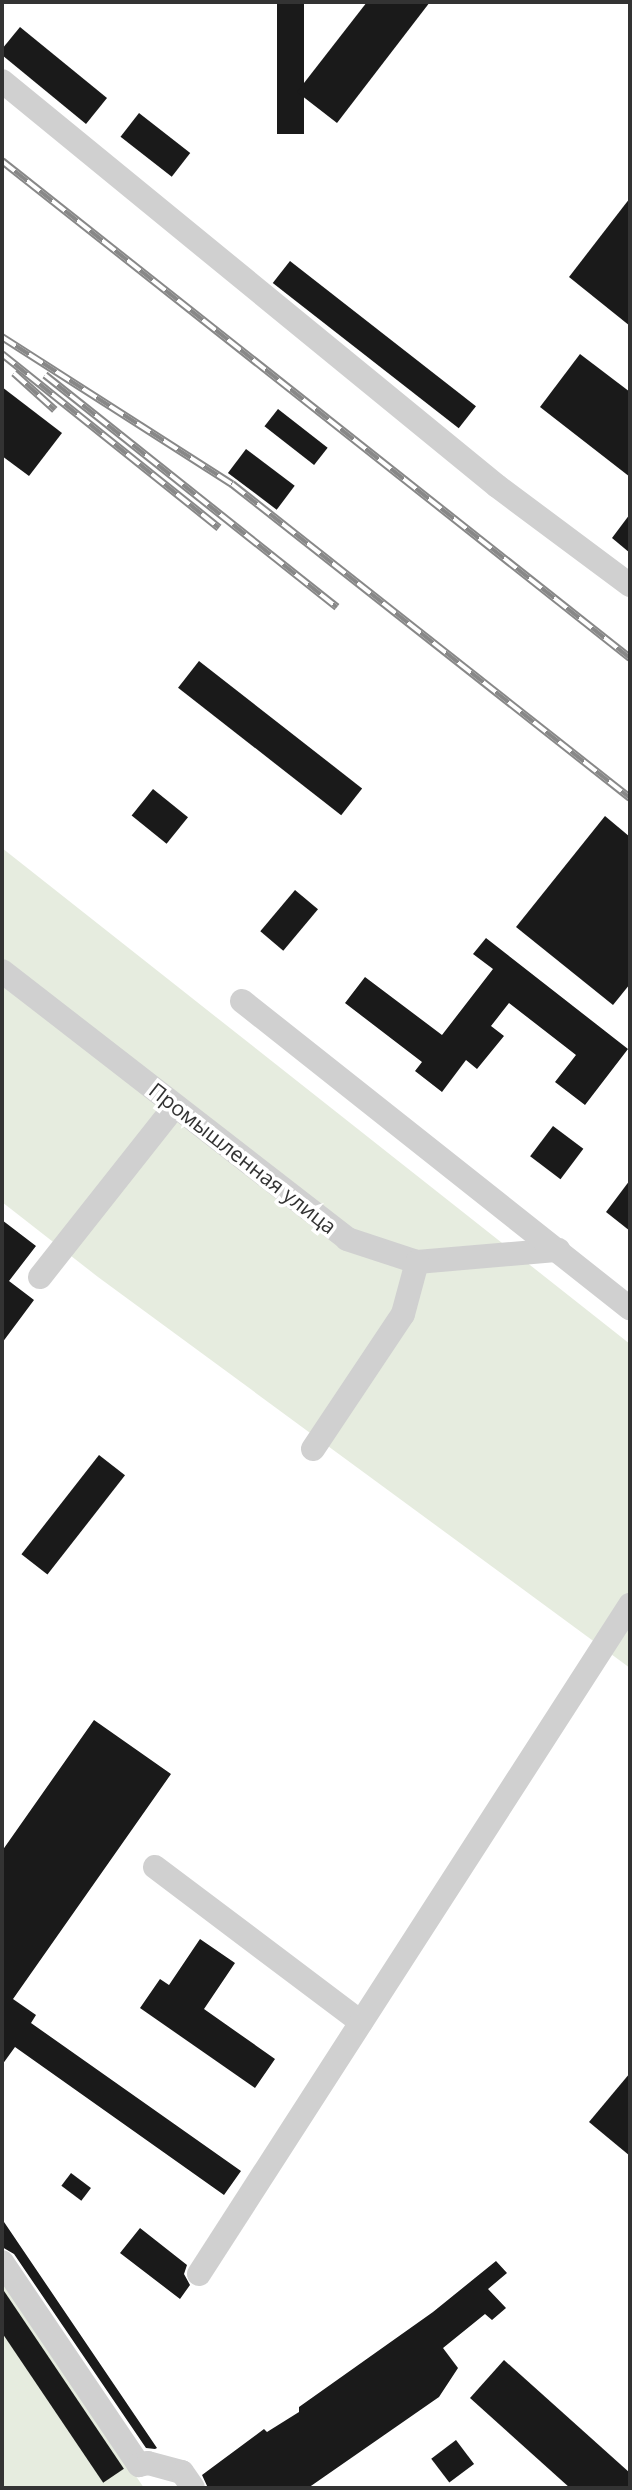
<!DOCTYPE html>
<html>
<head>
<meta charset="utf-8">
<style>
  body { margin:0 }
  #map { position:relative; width:632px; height:2490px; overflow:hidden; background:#fff; font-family:"Open Sans",sans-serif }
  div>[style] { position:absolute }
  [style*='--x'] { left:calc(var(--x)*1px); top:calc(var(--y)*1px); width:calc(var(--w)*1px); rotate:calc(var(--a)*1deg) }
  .green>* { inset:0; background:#e6ecdf }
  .building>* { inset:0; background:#1a1a1a; transform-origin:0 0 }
  .minor>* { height:24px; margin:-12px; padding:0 12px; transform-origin:12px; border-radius:12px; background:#d0d0d0 }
  .rail>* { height:8px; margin-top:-4px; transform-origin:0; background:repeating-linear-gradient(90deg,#fff 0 16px,#888 0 32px); box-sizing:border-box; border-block:2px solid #888 }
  span { translate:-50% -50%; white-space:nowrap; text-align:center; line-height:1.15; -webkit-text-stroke:7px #fff; paint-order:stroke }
  .street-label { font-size:21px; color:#333 }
  .frame { position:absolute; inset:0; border:4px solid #333; pointer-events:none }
</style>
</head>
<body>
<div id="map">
  <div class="green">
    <i style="clip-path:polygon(2px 848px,630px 1344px,630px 1668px,98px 1277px,2px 1202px)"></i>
    <i style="clip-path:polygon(2px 2277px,144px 2488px,2px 2488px)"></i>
  </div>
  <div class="building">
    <i style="left:277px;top:2px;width:27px;height:132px"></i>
    <i style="clip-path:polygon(367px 2px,430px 2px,337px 123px,297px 92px)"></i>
    <i style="clip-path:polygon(20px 27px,107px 98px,86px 124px,2px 55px,2px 49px)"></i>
    <i style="left:139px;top:113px;width:65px;height:30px;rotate:38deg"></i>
    <i style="clip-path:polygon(630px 198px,630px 326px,569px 277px)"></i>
    <i style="left:290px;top:261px;width:236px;height:28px;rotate:38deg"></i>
    <i style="clip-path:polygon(580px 354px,630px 392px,630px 477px,540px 407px)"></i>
    <i style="clip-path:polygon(2px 387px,62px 433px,29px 476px,2px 456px)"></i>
    <i style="left:278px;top:409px;width:63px;height:22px;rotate:38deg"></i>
    <i style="left:246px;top:449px;width:61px;height:30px;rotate:37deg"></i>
    <i style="clip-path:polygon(630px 514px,630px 553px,612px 538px)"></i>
    <i style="left:199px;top:661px;width:207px;height:34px;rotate:38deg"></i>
    <i style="left:153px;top:789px;width:45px;height:34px;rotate:39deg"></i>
    <i style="clip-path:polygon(605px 816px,630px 837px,630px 984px,613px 1005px,516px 927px)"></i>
    <i style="left:295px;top:890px;width:30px;height:54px;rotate:40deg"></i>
    <i style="clip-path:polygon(486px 938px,628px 1049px,585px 1105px,555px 1082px,576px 1055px,509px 1003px,491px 1026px,504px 1036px,477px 1069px,466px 1060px,442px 1092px,415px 1071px,422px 1062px,345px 1003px,365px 977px,442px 1035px,493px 969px,473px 954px)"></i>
    <i style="left:553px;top:1126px;width:38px;height:38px;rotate:37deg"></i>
    <i style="clip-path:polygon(630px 1180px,630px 1231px,606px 1212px)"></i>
    <i style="clip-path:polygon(2px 1220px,36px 1246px,9px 1281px,34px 1300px,2px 1343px)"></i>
    <i style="left:99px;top:1455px;width:33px;height:126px;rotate:38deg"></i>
    <i style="clip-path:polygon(94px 1720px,171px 1774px,13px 1999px,36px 2015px,31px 2023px,241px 2171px,224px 2195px,15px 2047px,2px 2065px,2px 1851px)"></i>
    <i style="clip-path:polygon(200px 1939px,235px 1963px,204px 2009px,275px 2059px,255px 2088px,140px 2008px,160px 1979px,169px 1985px)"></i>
    <i style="clip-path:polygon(630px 2073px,630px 2156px,589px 2122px)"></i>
    <i style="left:71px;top:2173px;width:25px;height:16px;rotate:37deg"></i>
    <i style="clip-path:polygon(2px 2219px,157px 2448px,155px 2449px,146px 2448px,14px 2254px,2px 2247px)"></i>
    <i style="clip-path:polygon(140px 2228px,187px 2265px,184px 2274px,190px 2285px,180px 2299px,120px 2253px)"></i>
    <i style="clip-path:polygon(496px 2261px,507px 2273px,488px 2289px,506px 2308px,492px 2320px,485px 2314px,443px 2348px,458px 2368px,439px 2397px,308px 2488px,208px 2488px,202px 2475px,264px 2429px,267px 2432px,299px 2412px,299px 2407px,433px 2312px)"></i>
    <i style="left:2px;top:2288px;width:218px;height:25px;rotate:56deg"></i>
    <i style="clip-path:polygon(504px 2360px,630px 2473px,630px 2488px,570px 2488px,470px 2398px)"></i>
    <i style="left:456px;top:2440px;width:30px;height:31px;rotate:53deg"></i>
  </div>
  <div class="minor">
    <i style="--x:2;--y:81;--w:640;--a:39.29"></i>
    <i style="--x:497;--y:486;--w:166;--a:36.7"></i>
    <i style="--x:2;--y:971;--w:437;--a:37.8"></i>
    <i style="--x:347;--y:1239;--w:74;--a:18.2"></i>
    <i style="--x:417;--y:1262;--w:142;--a:-4.9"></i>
    <i style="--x:242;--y:1001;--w:495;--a:38.4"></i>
    <i style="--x:40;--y:1277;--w:218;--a:-51.7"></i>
    <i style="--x:313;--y:1449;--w:162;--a:-56.3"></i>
    <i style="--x:403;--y:1314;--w:54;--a:-74.9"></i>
    <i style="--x:155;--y:1867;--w:258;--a:37"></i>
    <i style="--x:2;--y:2262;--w:245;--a:56"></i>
    <i style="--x:139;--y:2465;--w:9;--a:-13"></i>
    <i style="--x:148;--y:2463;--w:35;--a:15"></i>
    <i style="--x:182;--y:2472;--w:19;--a:55"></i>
    <i style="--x:199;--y:2274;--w:796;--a:-57.21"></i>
  </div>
  <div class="rail">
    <i style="--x:2;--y:161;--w:801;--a:38.36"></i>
    <i style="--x:2;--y:337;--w:273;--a:32.6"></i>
    <i style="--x:232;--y:484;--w:507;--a:38.27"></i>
    <i style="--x:2;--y:354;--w:278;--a:38.7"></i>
    <i style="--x:14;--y:373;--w:55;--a:42.1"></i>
    <i style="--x:45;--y:375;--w:373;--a:38.5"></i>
  </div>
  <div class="street-label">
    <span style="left:243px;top:1158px;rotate:38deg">Промышленная улица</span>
  </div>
  <div class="frame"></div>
</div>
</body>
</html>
